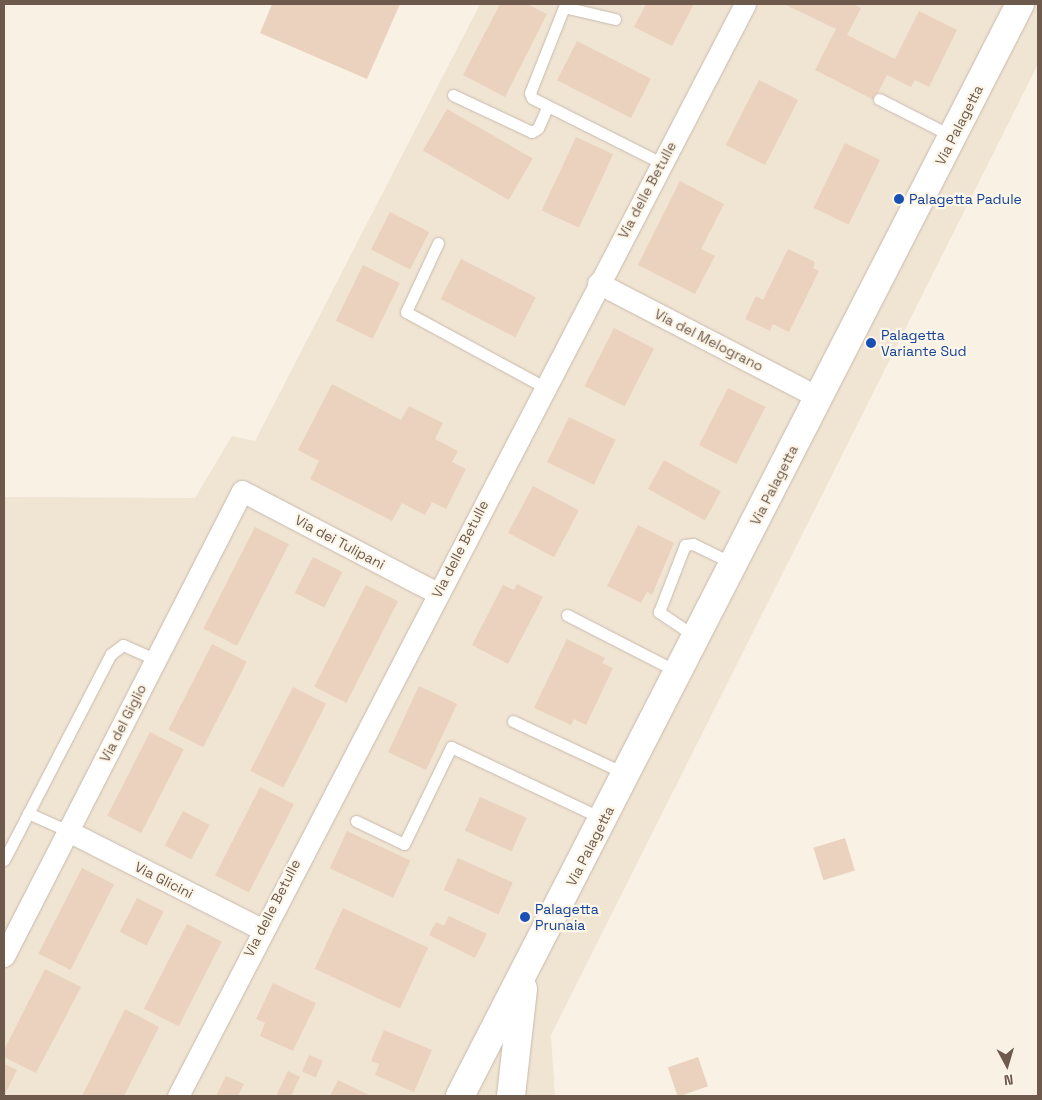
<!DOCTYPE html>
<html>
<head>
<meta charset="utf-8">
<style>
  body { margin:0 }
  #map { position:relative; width:1042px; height:1100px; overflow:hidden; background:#f9f2e4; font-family:"Space Grotesk",sans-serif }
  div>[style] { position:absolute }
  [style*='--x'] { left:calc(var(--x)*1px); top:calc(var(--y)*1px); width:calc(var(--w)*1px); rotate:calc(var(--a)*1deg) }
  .residential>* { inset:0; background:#f0e4d3 }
  .building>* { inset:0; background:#ebd2be; transform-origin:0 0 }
  .roads { filter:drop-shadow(0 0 1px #c8baac) drop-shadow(0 0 1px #c8baac) }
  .lane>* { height:11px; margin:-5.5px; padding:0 5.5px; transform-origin:5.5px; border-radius:5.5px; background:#fff }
  .street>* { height:21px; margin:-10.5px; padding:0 10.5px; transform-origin:10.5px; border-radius:10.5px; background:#fff }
  .secondary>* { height:28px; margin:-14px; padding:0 14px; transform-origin:14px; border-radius:14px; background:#fff }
  .dots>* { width:14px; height:14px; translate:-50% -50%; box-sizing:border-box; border:2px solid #fcf6e9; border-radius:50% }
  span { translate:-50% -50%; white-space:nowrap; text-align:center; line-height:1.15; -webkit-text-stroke:4.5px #fcf6e9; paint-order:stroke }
  .street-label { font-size:14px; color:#6e5a4d }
  .transit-label { font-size:14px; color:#164399 }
  .left { translate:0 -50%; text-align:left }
  .frame { position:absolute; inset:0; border:5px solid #6e5a4d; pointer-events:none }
  .north { position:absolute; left:982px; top:1040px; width:50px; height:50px; -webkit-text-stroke:4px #fcf6e9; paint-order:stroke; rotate:174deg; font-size:14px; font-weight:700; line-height:20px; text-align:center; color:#6e5a4d }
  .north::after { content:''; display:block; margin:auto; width:18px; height:22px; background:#6e5a4d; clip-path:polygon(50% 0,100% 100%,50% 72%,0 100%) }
</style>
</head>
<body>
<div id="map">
  <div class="residential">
    <i style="clip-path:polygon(480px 4px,1038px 4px,1038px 64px,551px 1035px,555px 1096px,4px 1096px,4px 497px,195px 498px,232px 436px,255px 441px)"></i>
  </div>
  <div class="building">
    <i style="clip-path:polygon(272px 4px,400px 4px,367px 79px,260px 33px)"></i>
    <i style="clip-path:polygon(500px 4px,527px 4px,547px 14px,505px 97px,463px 75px)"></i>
    <i style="clip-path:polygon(646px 4px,694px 4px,672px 46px,634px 27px)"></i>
    <i style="clip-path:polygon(784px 4px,854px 4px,861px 8px,847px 35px,895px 59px,919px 11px,957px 30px,929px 87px,915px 80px,911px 87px,887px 75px,874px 100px,815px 70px,836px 29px)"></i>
    <i style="left:577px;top:41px;width:83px;height:44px;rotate:27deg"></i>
    <i style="left:759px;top:80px;width:44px;height:73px;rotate:27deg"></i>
    <i style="left:447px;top:109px;width:99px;height:48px;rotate:30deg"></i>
    <i style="left:576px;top:137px;width:41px;height:81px;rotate:25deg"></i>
    <i style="left:845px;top:143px;width:39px;height:72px;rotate:26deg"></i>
    <i style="clip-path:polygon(680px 181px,724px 204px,701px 249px,715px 256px,695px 294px,638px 265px)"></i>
    <i style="left:390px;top:212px;width:44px;height:42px;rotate:27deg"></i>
    <i style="clip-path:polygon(788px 249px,815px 262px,813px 268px,819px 271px,789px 332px,773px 324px,770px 331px,745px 319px,756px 296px,763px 300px)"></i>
    <i style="left:461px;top:259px;width:84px;height:45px;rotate:27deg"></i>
    <i style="left:363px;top:265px;width:41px;height:62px;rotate:26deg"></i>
    <i style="left:614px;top:328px;width:45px;height:65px;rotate:27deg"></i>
    <i style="clip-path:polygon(332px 384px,401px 420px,409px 406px,443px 423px,435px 439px,458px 451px,452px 462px,466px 469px,446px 509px,432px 502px,425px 515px,402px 503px,392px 521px,310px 479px,319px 461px,298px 450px)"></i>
    <i style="left:728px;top:388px;width:42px;height:64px;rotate:27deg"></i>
    <i style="left:569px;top:417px;width:52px;height:50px;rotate:26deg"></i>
    <i style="left:664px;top:460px;width:65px;height:33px;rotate:29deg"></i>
    <i style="left:533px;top:486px;width:52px;height:53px;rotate:28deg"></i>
    <i style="clip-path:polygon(638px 525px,674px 543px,652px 595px,647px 592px,641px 603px,607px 586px)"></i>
    <i style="left:255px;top:527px;width:38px;height:114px;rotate:27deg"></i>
    <i style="left:313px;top:557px;width:33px;height:40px;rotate:27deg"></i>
    <i style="clip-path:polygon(517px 584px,543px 597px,508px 664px,472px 645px,503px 585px,514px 590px)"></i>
    <i style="left:366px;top:585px;width:36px;height:114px;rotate:27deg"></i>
    <i style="clip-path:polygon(567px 639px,605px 658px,602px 663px,613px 668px,586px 725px,574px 719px,571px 725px,534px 708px)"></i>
    <i style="left:212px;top:644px;width:39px;height:96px;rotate:27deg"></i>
    <i style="left:419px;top:686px;width:42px;height:73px;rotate:25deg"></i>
    <i style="left:293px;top:687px;width:37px;height:94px;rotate:27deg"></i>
    <i style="left:150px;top:732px;width:38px;height:94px;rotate:27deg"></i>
    <i style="left:260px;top:787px;width:38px;height:99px;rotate:27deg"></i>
    <i style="left:480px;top:797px;width:51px;height:37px;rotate:24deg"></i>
    <i style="left:183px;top:811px;width:30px;height:39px;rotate:28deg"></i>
    <i style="left:347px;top:831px;width:70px;height:41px;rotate:25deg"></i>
    <i style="left:845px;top:838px;width:34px;height:33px;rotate:73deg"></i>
    <i style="left:458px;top:858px;width:60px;height:35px;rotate:24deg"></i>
    <i style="left:82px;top:868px;width:36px;height:96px;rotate:27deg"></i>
    <i style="left:137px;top:898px;width:30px;height:38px;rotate:27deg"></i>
    <i style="left:343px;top:908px;width:94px;height:67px;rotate:25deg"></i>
    <i style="clip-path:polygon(449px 916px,487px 934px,475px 958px,429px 935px,436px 922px,444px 926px)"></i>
    <i style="left:187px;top:924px;width:39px;height:95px;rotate:27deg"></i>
    <i style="clip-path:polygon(45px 969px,81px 987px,36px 1073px,4px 1057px,4px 1050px)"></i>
    <i style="clip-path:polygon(273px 983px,316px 1003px,293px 1051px,260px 1036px,265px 1023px,256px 1019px)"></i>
    <i style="clip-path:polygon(125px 1009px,159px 1027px,124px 1096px,82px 1096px)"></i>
    <i style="clip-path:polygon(384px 1030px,432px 1050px,414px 1092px,375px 1075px,379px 1064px,371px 1061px)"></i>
    <i style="left:309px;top:1055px;width:15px;height:18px;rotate:23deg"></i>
    <i style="left:698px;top:1057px;width:31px;height:32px;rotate:71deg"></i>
    <i style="clip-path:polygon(4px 1064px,17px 1070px,4px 1096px)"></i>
    <i style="clip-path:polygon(288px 1071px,300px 1077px,291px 1096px,276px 1096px)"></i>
    <i style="clip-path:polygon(226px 1076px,244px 1084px,238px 1096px,216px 1096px)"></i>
    <i style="clip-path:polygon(338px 1080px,371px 1096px,330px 1096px)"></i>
  </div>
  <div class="roads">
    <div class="lane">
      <i style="--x:615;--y:19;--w:52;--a:-166.8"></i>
      <i style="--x:564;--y:7;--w:92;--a:111.6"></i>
      <i style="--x:530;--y:93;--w:5;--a:68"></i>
      <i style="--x:532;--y:98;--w:144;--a:26.7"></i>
      <i style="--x:453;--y:95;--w:87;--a:25.1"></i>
      <i style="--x:532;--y:132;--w:7;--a:-34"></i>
      <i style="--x:538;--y:128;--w:24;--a:-66"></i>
      <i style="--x:879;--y:99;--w:82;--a:26.9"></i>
      <i style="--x:438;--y:243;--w:76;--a:114.9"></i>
      <i style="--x:406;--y:312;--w:157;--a:28.5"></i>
      <i style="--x:567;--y:615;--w:125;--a:27.2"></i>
      <i style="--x:696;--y:637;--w:45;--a:-146"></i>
      <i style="--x:659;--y:612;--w:72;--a:-68.8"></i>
      <i style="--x:685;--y:545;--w:8;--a:-7"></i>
      <i style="--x:693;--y:544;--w:46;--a:26"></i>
      <i style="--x:513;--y:721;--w:125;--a:25.1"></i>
      <i style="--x:28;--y:813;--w:44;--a:24.2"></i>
      <i style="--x:356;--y:821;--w:53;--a:25.6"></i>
      <i style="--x:404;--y:844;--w:108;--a:-64.1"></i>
      <i style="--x:451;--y:747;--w:168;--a:25.3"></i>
      <i style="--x:4;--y:860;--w:232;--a:-62.6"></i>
      <i style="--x:111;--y:654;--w:15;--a:-37"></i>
      <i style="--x:123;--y:645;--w:36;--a:24"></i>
    </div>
    <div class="street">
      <i style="--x:598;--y:283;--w:250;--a:27.4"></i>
      <i style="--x:68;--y:831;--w:216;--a:26.9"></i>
      <i style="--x:4;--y:956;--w:522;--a:-62.9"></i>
      <i style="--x:242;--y:491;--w:220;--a:27.6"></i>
      <i style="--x:178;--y:1096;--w:1230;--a:-62.56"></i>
    </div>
    <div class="secondary">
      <i style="--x:460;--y:1096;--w:1227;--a:-62.85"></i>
      <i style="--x:511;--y:1096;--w:108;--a:-83.6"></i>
    </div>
  </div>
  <div class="dots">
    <i style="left:899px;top:199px;background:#1a4fb4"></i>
    <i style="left:871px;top:343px;background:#1a4fb4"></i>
    <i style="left:525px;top:917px;background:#1a4fb4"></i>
  </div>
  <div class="street-label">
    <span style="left:959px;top:125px;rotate:-63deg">Via Palagetta</span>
    <span style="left:647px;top:190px;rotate:-62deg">Via delle Betulle</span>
    <span style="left:709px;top:340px;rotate:27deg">Via del Melograno</span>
    <span style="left:774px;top:485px;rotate:-63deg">Via Palagetta</span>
    <span style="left:340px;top:542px;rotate:28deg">Via dei Tulipani</span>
    <span style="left:460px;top:549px;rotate:-63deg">Via delle Betulle</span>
    <span style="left:123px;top:723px;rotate:-63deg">Via del Giglio</span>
    <span style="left:590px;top:846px;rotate:-63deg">Via Palagetta</span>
    <span style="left:164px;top:880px;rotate:27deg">Via Glicini</span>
    <span style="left:272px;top:908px;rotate:-63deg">Via delle Betulle</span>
  </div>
  <div class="transit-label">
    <span class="left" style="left:909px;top:199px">Palagetta Padule</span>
    <span class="left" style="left:881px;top:343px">Palagetta<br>Variante Sud</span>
    <span class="left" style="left:535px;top:917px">Palagetta<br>Prunaia</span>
  </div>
  <div class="frame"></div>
  <div class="north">N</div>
</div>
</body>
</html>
